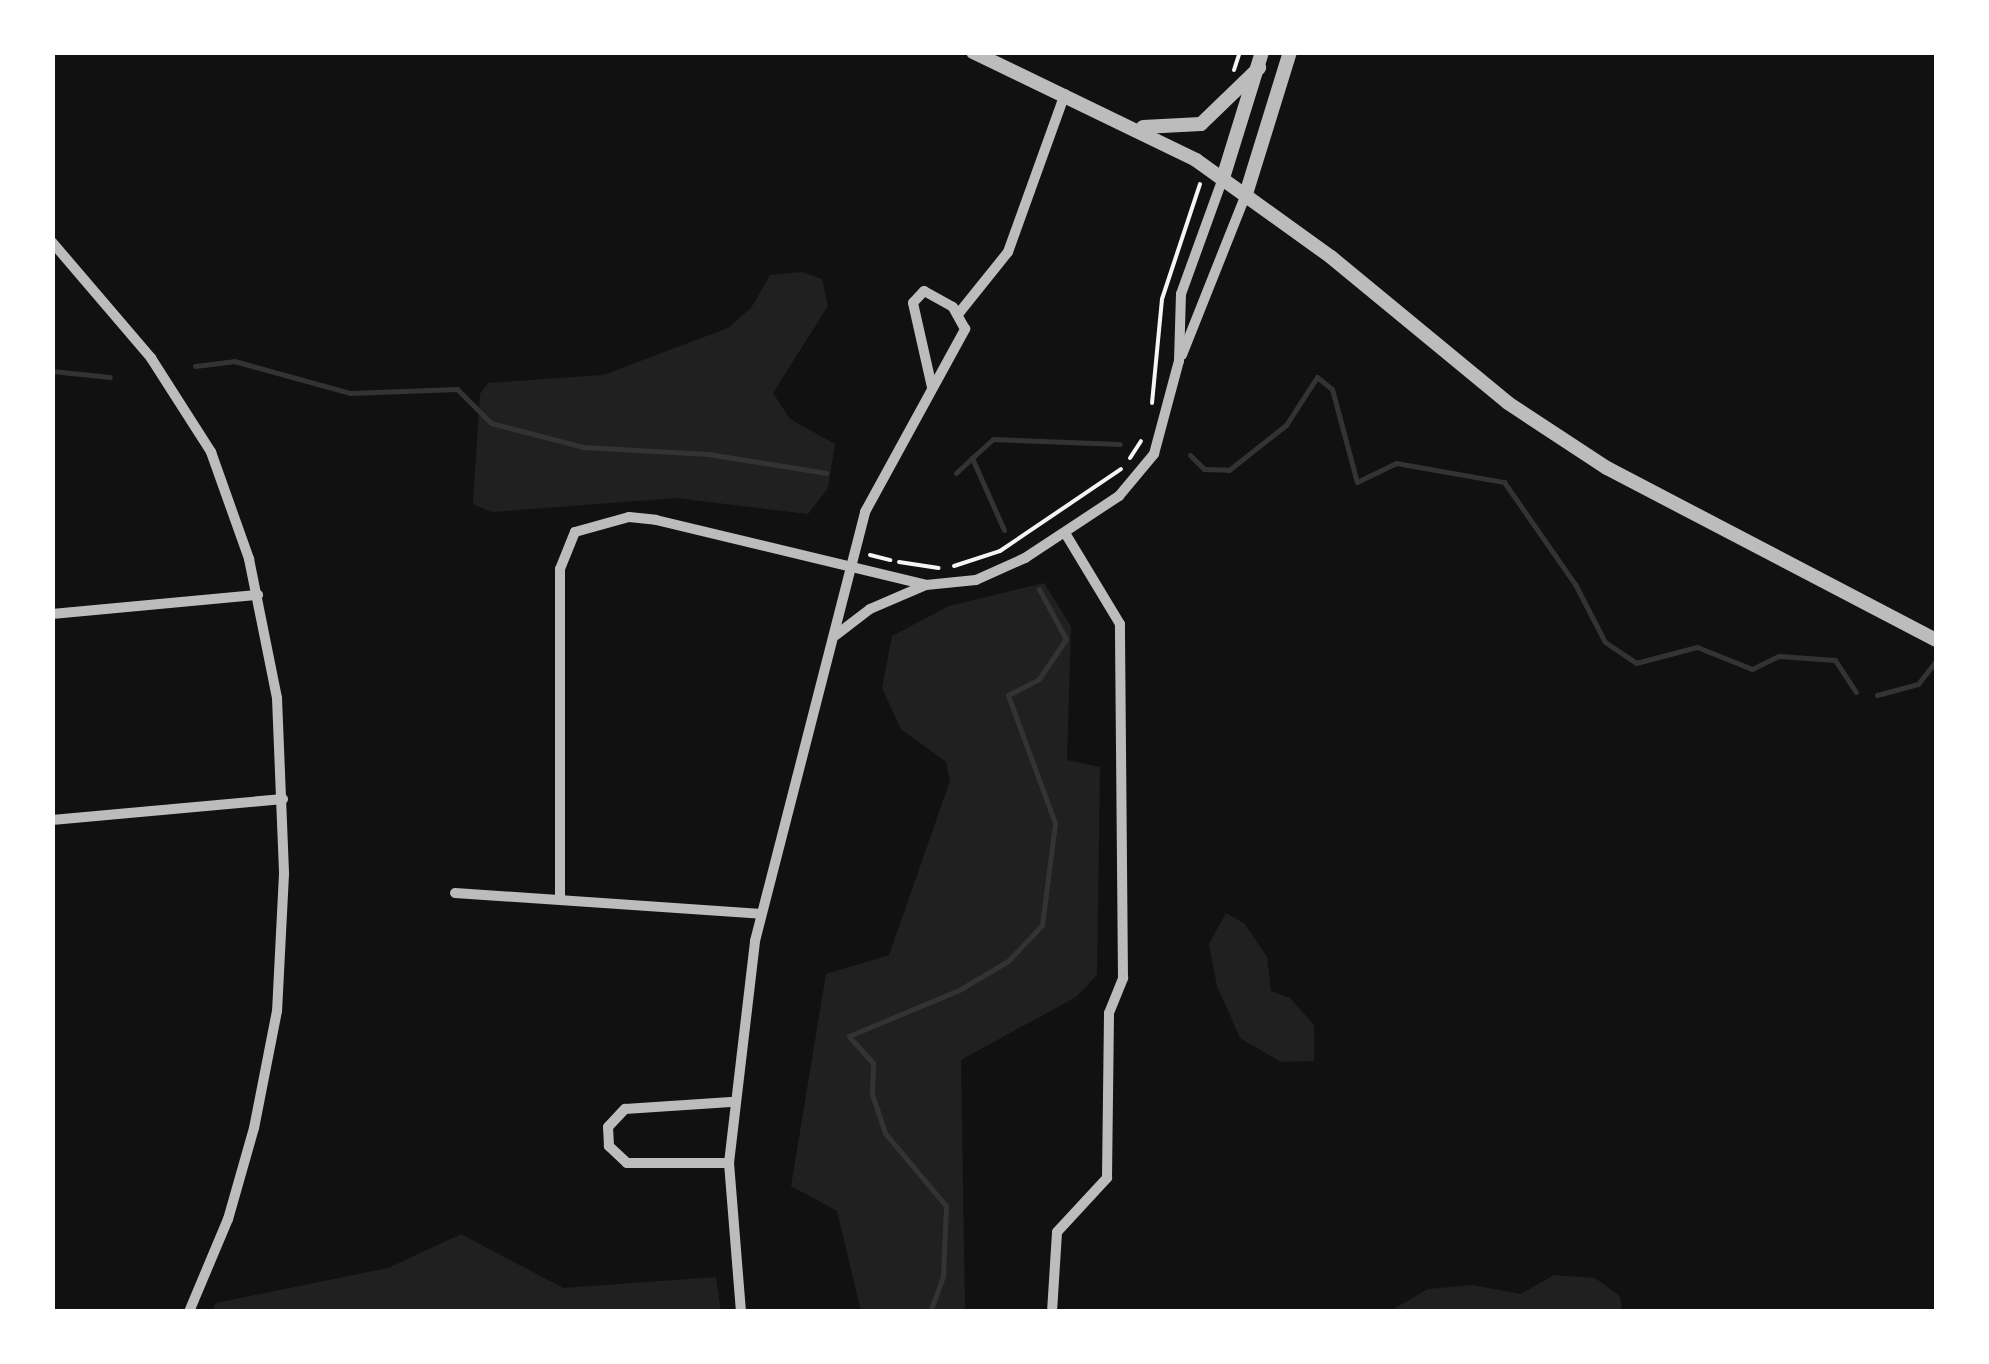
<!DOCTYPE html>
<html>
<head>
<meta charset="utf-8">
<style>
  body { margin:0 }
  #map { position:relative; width:1989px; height:1364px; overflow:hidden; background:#111; font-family:Figtree,sans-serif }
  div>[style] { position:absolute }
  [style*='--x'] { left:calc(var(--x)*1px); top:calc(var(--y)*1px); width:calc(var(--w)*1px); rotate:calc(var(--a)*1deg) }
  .green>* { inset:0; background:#202020 }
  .stream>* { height:5px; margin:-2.5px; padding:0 2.5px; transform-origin:2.5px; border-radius:2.5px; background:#333 }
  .path>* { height:4px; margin:-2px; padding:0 2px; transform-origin:2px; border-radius:2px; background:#f5f5f5 }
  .minor>* { height:10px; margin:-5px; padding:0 5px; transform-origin:5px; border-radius:5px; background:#bcbcbc }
  .tertiary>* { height:14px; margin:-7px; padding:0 7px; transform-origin:7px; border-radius:7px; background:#bcbcbc }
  span { translate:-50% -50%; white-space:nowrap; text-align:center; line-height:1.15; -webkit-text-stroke:8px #fff; paint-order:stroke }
  .frame { position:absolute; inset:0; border:55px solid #fff; pointer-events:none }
</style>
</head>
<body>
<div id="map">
  <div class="green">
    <i style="clip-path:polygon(802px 272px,822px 279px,828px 306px,773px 393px,790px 419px,835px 444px,828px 488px,808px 514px,676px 498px,492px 512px,473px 504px,480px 394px,488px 383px,603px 375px,728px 328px,751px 308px,770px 275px)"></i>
    <i style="clip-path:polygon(1044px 583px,1071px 626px,1067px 760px,1100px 767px,1097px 975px,1076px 997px,961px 1060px,965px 1311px,861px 1311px,837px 1211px,791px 1186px,826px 974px,889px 955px,950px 781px,946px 762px,901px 729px,882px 688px,892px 636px,949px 606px)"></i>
    <i style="clip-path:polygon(1226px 913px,1245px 924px,1267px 957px,1271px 991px,1290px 998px,1314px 1025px,1314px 1061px,1281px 1062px,1240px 1038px,1217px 986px,1209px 944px)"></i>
    <i style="clip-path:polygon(461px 1234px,563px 1288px,716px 1277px,721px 1311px,212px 1311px,216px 1303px,388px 1268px)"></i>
    <i style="clip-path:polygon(1554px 1275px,1595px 1278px,1620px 1296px,1622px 1311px,1390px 1311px,1428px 1289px,1472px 1285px,1521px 1294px)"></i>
  </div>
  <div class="stream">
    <i style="--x:195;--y:366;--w:39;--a:-7"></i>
    <i style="--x:234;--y:361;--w:120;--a:15.4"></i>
    <i style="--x:350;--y:393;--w:107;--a:-2.1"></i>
    <i style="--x:457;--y:389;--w:48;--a:45"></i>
    <i style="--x:491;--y:423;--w:95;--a:14.6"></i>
    <i style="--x:583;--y:447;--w:125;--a:3.2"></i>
    <i style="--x:708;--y:454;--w:120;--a:9.1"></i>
    <i style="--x:52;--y:371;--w:58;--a:5.9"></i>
    <i style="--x:1190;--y:455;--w:20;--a:45"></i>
    <i style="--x:1204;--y:469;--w:25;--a:2"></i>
    <i style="--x:1229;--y:470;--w:73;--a:-38.3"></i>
    <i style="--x:1286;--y:425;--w:57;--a:-57.1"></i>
    <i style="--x:1317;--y:377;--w:19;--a:39"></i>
    <i style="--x:1332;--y:389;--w:96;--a:75"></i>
    <i style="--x:1357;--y:482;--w:43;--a:-26"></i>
    <i style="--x:1396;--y:463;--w:110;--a:10"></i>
    <i style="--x:1504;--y:482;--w:124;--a:55.2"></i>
    <i style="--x:1575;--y:584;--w:65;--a:62.7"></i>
    <i style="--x:1605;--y:642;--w:37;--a:34"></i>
    <i style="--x:1636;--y:663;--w:63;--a:-14.7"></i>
    <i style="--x:1697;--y:647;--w:59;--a:21.8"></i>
    <i style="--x:1752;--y:669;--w:30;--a:-26"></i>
    <i style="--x:1779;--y:656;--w:56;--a:4.1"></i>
    <i style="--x:1835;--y:660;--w:38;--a:57"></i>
    <i style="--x:956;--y:473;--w:22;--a:-43"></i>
    <i style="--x:1004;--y:530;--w:79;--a:-114"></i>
    <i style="--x:972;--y:458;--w:28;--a:-42"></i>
    <i style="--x:993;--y:439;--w:127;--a:2.3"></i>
    <i style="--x:1877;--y:695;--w:42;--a:-15"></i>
    <i style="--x:1918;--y:684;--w:29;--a:-52"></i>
    <i style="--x:930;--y:1312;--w:38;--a:-70"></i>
    <i style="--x:943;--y:1276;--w:70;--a:-87.5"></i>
    <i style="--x:946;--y:1206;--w:95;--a:-129.9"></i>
    <i style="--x:885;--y:1133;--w:41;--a:-108.4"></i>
    <i style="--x:872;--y:1094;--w:31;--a:-88"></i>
    <i style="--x:873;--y:1063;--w:36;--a:-132"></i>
    <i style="--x:849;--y:1036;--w:119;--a:-22.7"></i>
    <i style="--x:959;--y:990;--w:57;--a:-30.6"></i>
    <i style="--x:1008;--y:961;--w:50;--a:-46.6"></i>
    <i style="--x:1042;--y:925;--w:103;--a:-82.7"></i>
    <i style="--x:1055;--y:823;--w:136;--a:-110.2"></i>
    <i style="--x:1008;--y:695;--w:35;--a:-27"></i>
    <i style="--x:1039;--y:679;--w:48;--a:-56"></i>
    <i style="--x:1066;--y:639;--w:57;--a:-118.4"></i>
  </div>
  <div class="path">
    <i style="--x:1234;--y:70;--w:19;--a:-72"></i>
    <i style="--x:1152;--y:403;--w:104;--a:-84.5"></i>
    <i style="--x:1162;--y:299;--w:121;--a:-71.7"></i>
    <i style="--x:1130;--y:458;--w:20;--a:-57"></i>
    <i style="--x:870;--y:555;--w:21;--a:14"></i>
    <i style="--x:899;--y:562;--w:40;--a:8.5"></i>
    <i style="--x:954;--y:566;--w:48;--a:-18.1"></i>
    <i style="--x:1000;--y:551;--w:146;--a:-34.1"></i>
  </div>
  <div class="minor">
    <i style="--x:52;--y:242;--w:153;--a:49.5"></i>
    <i style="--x:151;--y:358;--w:112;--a:57.4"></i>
    <i style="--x:211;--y:452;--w:114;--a:70.4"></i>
    <i style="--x:249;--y:559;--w:142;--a:78.6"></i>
    <i style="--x:277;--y:698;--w:176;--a:87.7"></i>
    <i style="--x:284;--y:874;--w:137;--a:92.9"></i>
    <i style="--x:277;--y:1011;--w:119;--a:101.1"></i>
    <i style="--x:254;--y:1128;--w:95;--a:105.9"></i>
    <i style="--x:228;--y:1219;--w:101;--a:112.8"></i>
    <i style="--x:959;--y:313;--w:78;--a:-51.2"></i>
    <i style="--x:1008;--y:252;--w:168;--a:-70.2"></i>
    <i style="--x:1182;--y:355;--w:173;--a:-68.3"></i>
    <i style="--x:52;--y:614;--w:207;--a:-5.3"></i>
    <i style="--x:836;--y:635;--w:43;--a:-37.4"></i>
    <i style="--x:870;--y:609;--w:61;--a:-23.2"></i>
    <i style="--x:52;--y:820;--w:232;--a:-5.2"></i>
    <i style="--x:455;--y:893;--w:307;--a:3.9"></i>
    <i style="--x:560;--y:897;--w:328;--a:-90"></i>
    <i style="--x:560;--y:569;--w:40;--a:-68"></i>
    <i style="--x:575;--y:532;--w:56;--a:-15.5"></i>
    <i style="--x:629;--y:517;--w:27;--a:6"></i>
    <i style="--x:656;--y:520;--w:278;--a:13.5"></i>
    <i style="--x:926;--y:585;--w:50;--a:-5.7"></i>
    <i style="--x:976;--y:580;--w:54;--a:-24.2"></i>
    <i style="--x:1025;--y:558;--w:113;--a:-33.4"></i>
    <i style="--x:1119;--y:496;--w:55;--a:-50.2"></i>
    <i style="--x:1154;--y:454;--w:96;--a:-75"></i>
    <i style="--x:1179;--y:361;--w:67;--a:-88.3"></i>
    <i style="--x:1181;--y:294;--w:123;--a:-70.1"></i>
    <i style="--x:729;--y:1163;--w:102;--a:180"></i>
    <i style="--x:627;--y:1163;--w:25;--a:-137"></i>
    <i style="--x:609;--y:1146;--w:19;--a:-93"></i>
    <i style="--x:608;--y:1127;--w:25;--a:-47"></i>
    <i style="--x:625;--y:1109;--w:106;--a:-3.8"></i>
    <i style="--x:741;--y:1312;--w:149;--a:-94.6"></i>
    <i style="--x:729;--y:1163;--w:224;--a:-83.3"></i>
    <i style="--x:755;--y:941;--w:443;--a:-75.6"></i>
    <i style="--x:865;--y:512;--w:209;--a:-61.3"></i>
    <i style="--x:965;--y:329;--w:25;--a:-119"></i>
    <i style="--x:953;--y:307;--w:33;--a:-151"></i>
    <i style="--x:924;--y:291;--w:16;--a:133"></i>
    <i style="--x:913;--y:303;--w:86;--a:77.3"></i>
    <i style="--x:1052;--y:1312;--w:80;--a:-86.4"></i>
    <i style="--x:1057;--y:1232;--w:74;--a:-47.2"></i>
    <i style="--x:1107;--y:1178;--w:165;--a:-89.3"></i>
    <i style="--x:1109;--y:1013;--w:38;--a:-68"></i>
    <i style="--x:1123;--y:978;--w:354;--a:-90.5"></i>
    <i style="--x:1120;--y:624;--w:106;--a:-121.1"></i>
  </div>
  <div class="tertiary">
    <i style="--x:973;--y:52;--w:248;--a:25.8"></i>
    <i style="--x:1196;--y:160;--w:166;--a:35.7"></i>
    <i style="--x:1331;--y:257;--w:229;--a:39.5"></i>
    <i style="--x:1508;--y:403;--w:118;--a:33.3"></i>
    <i style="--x:1607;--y:468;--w:371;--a:27.6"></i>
    <i style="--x:1143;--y:127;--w:58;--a:-3"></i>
    <i style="--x:1201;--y:124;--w:81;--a:-44"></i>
    <i style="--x:1223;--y:178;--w:132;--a:-72.8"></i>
    <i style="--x:1246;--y:194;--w:149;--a:-72.8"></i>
  </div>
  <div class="frame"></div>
</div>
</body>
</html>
